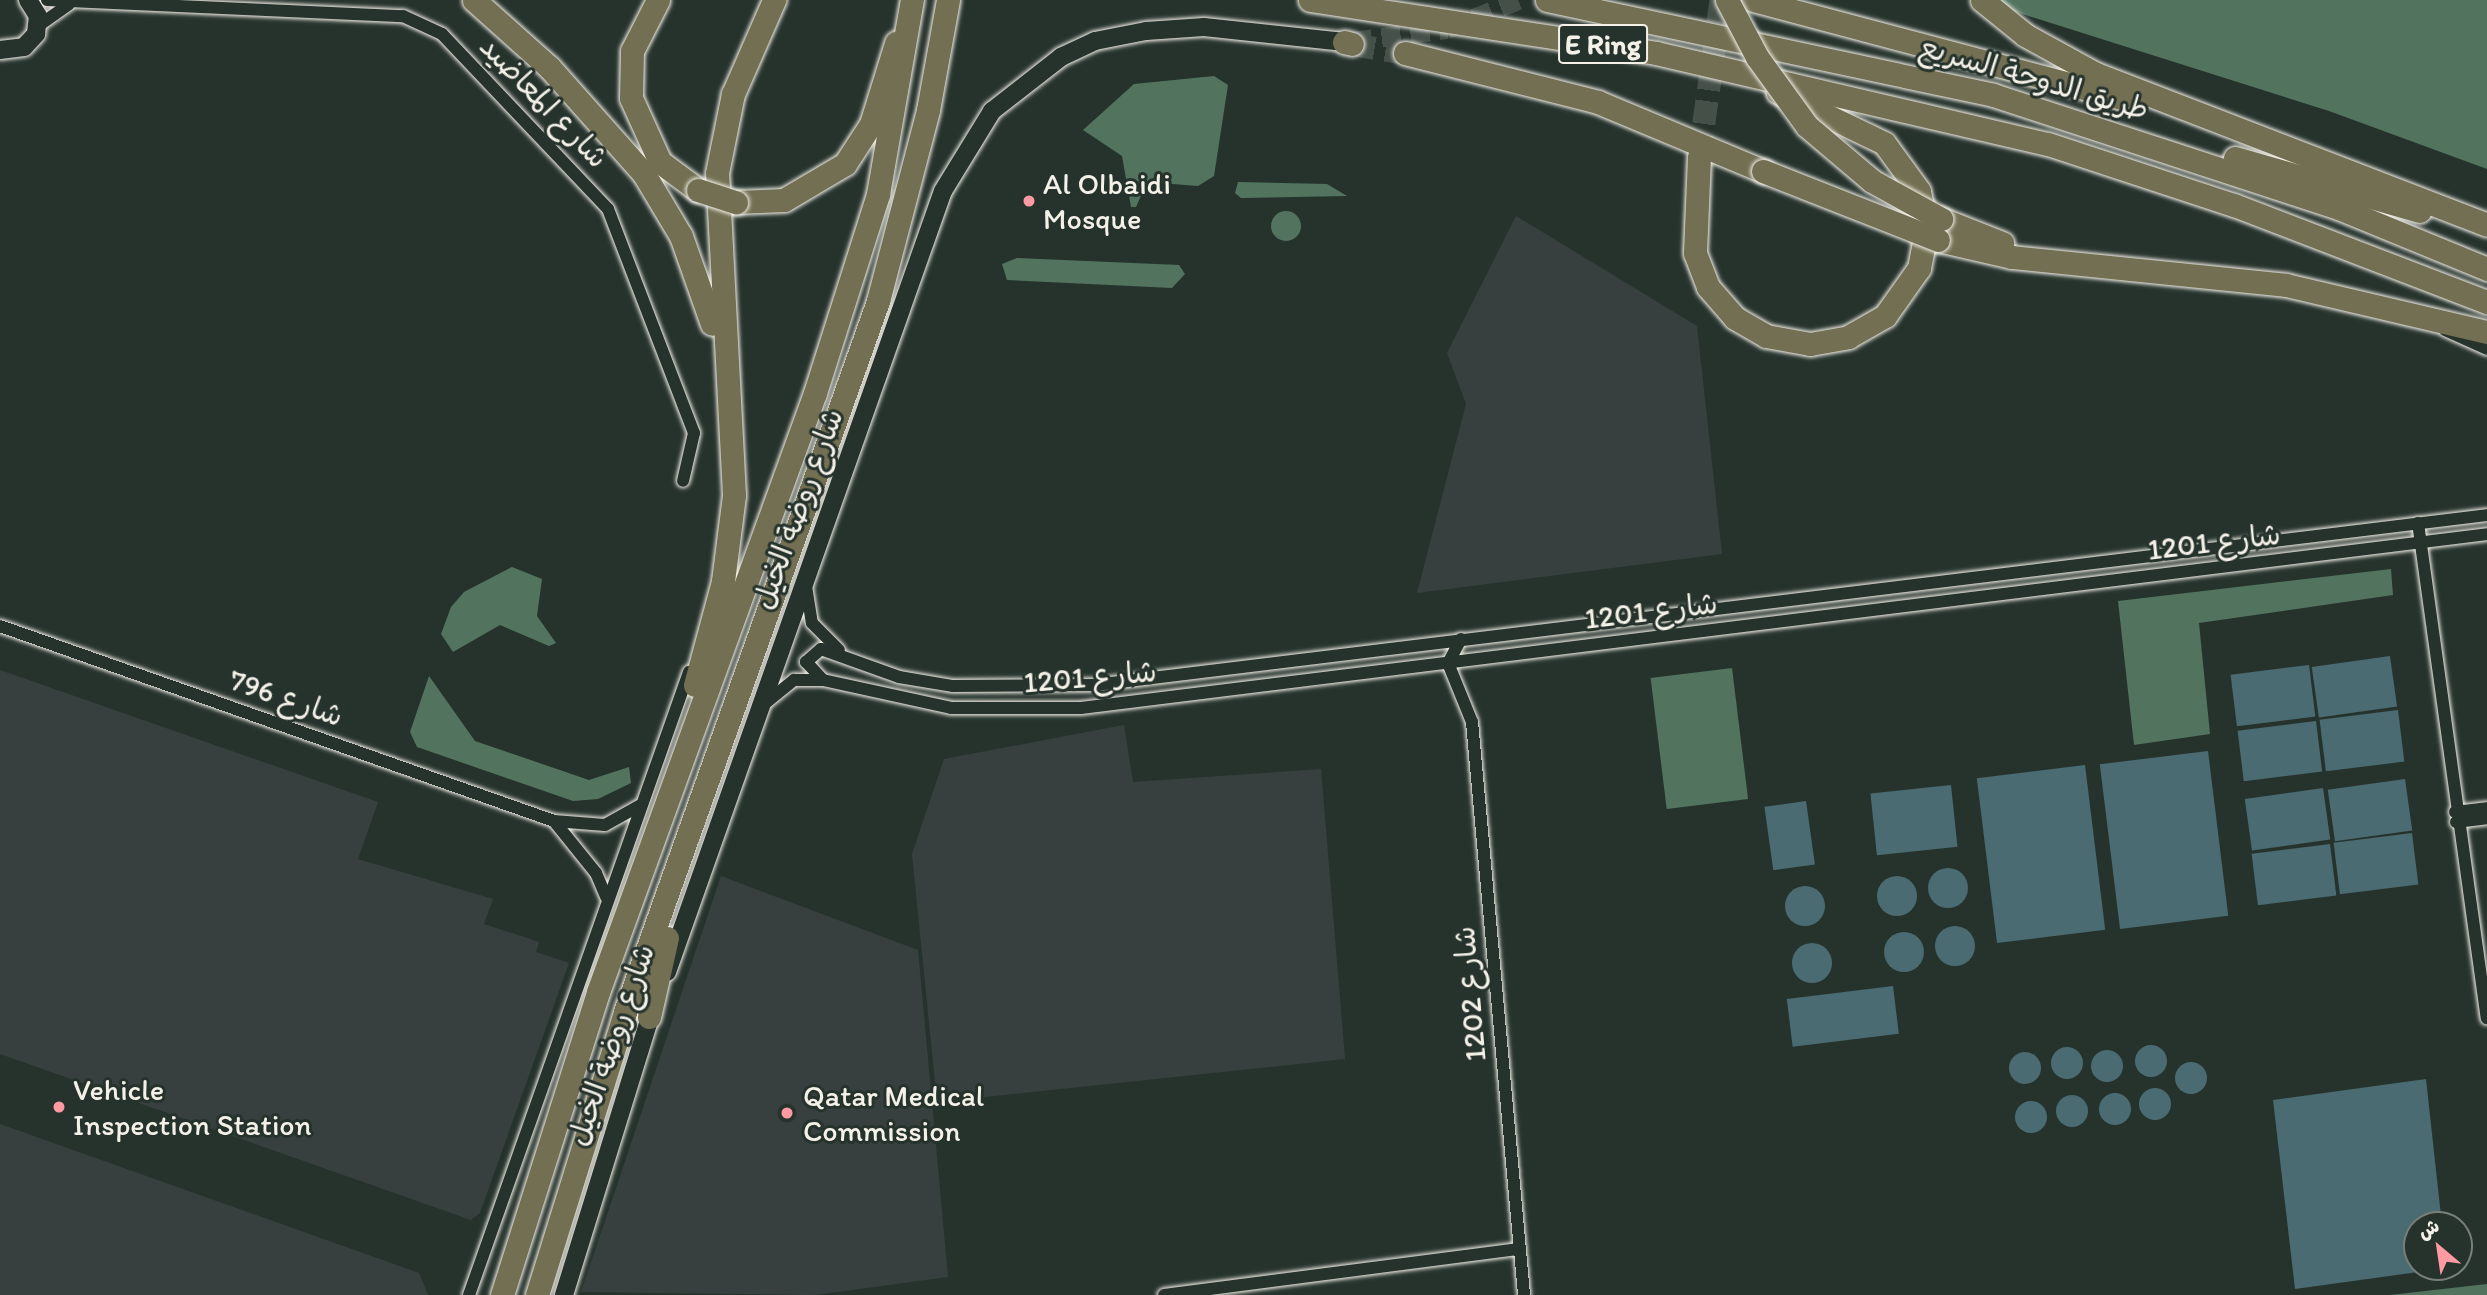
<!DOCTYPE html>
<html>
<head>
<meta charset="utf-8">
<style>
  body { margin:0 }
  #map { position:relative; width:2487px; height:1295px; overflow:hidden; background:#26332d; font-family:Itim,"Playpen Sans Arabic",sans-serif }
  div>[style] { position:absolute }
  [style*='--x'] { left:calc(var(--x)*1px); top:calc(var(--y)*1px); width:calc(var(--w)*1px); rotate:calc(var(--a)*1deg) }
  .built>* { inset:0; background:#37403f }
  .green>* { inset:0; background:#52745e; transform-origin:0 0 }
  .round { border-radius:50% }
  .water>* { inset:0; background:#4a6b71; transform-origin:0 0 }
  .primary-tunnel>* { height:19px; margin-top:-9.5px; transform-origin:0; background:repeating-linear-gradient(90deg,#455049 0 19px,transparent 0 29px) }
  .highway-tunnel>* { height:23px; margin-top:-11.5px; transform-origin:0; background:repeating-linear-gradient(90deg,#455049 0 23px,transparent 0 34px) }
  .roads { filter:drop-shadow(0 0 2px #f4f1e8) drop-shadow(0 0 2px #f4f1e8) }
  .street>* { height:12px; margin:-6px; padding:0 6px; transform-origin:6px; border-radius:6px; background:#26332d }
  .secondary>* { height:18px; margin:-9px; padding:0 9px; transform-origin:9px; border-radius:9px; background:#26332d }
  .highway>* { height:23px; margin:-11.5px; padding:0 11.5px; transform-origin:11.5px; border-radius:11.5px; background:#726f52 }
  .bridges { filter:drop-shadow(0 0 2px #f4f1e8) drop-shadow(0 0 2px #f4f1e8) }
  .highway-bridge>* { height:23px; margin:-11.5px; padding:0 11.5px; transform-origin:11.5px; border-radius:11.5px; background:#726f52 }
  .dots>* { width:19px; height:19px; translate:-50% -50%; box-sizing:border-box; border:4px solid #26332d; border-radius:50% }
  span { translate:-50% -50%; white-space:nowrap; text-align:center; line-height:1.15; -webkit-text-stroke:6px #26332d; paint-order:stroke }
  .shield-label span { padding:2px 5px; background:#26332d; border:2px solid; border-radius:5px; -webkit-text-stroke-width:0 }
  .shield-label { font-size:28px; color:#f4f1e8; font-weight:700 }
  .street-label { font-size:30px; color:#f4f1e8 }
  .poi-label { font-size:30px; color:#f4f1e8 }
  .left { translate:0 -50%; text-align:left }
  .north { position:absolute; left:2403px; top:1211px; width:70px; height:70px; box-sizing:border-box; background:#26332d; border:2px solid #787f78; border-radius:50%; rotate:331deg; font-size:19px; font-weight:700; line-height:28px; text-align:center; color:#f4f1e8 }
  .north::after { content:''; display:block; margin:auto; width:24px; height:32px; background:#ff9aa2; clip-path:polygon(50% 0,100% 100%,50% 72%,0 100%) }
</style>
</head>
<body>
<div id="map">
  <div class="built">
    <i style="clip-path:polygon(1516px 216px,1697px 326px,1722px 554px,1417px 593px,1466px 404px,1447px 353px)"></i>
    <i style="clip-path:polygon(0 670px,378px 802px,358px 859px,493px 899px,484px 924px,539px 942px,536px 952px,569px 963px,480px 1213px,471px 1220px,0 1054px)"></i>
    <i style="clip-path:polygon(1124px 725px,1133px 782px,1321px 769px,1345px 1059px,937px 1102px,912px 854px,944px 759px)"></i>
    <i style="clip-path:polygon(721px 876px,918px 950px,948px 1277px,815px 1295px,581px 1292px)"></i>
    <i style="clip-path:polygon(0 1124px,419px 1273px,428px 1295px,0 1295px)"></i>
  </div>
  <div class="green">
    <i style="clip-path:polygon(1998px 0,2487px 0,2487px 169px,2329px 111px,2013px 11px)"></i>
    <i style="clip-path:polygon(1214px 76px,1228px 85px,1214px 176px,1198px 186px,1147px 182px,1136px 207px,1131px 207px,1122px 156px,1083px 130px,1134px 84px)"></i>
    <i style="clip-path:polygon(1238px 182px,1327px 184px,1347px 196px,1241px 198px,1235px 193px)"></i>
    <i class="round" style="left:1271px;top:211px;width:30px;height:30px"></i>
    <i style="clip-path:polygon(1017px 258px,1179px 265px,1185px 274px,1172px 288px,1007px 280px,1002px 264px)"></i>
    <i style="clip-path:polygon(512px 567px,542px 579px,537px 616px,556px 643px,549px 646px,500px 625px,453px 652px,441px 634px,451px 607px,464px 592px)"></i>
    <i style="clip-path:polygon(2391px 569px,2393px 595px,2199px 623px,2210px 734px,2134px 745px,2118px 601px)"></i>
    <i style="left:1732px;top:668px;width:132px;height:82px;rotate:83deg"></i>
    <i style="clip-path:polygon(429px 676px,475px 741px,589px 780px,629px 767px,631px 783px,598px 799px,573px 801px,417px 747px,410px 732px)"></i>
    <i style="clip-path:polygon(2487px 1284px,2487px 1295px,2390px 1295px)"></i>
  </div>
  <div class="water">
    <i style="left:2390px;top:656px;width:51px;height:79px;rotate:82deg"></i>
    <i style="left:2309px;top:665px;width:52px;height:79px;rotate:83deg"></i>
    <i style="left:2398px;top:710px;width:52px;height:79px;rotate:83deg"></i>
    <i style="left:2316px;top:721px;width:51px;height:79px;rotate:83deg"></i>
    <i style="left:2208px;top:751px;width:166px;height:109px;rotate:83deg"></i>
    <i style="left:2085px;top:765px;width:166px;height:109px;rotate:83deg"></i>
    <i style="left:2405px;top:779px;width:52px;height:78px;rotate:82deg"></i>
    <i style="left:1951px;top:785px;width:62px;height:81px;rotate:84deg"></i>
    <i style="left:2323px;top:788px;width:52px;height:79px;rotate:82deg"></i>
    <i style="left:1806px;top:801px;width:64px;height:42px;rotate:82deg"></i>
    <i style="left:2412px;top:833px;width:52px;height:79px;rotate:83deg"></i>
    <i style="left:2330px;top:844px;width:52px;height:79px;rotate:83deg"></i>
    <i class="round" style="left:1928px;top:868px;width:40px;height:40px"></i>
    <i class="round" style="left:1877px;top:876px;width:40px;height:40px"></i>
    <i class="round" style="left:1785px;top:886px;width:40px;height:40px"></i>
    <i class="round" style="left:1935px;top:926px;width:40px;height:40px"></i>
    <i class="round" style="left:1884px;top:932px;width:40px;height:40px"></i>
    <i class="round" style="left:1792px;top:943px;width:40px;height:40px"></i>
    <i style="left:1893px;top:986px;width:48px;height:107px;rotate:83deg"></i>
    <i class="round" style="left:2135px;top:1045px;width:32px;height:32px"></i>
    <i class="round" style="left:2051px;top:1047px;width:32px;height:32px"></i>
    <i class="round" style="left:2091px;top:1050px;width:32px;height:32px"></i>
    <i class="round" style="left:2009px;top:1052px;width:32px;height:32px"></i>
    <i class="round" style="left:2175px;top:1062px;width:32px;height:32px"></i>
    <i style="clip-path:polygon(2426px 1079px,2442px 1225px,2417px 1225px,2417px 1267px,2447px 1268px,2295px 1289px,2273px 1100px)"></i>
    <i class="round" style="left:2139px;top:1088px;width:32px;height:32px"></i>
    <i class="round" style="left:2099px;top:1093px;width:32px;height:32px"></i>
    <i class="round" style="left:2056px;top:1095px;width:32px;height:32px"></i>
    <i class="round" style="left:2015px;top:1101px;width:32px;height:32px"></i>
  </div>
  <div class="primary-tunnel">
    <i style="--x:1353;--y:41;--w:95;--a:-7.3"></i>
    <i style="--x:1447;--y:29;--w:77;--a:-22.2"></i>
  </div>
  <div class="highway-tunnel">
    <i style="--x:1352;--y:44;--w:54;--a:9.6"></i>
    <i style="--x:1699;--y:157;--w:159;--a:-82"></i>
  </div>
  <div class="roads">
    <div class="street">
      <i style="--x:47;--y:0;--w:356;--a:2.6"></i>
      <i style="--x:403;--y:16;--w:43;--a:24.8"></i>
      <i style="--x:442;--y:34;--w:241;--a:46.5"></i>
      <i style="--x:608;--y:209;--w:240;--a:69"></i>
      <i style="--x:694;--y:433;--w:49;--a:102.9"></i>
      <i style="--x:38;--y:26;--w:38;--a:-35"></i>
      <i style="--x:2445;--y:330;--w:46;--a:24.3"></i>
      <i style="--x:2418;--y:523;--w:500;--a:82.1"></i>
      <i style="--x:806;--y:586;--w:37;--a:81"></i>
      <i style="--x:812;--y:623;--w:38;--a:45"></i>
      <i style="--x:0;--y:626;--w:587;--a:19.39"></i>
      <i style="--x:554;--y:821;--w:51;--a:4.5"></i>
      <i style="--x:605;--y:825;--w:41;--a:-29.1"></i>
      <i style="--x:1461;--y:639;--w:27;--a:118"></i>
      <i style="--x:1448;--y:663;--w:64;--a:67.9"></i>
      <i style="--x:1472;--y:722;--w:575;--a:84.81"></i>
      <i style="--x:823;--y:680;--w:25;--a:-133"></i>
      <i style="--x:806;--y:662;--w:20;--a:-41"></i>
      <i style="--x:821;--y:649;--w:83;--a:19.7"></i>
      <i style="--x:899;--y:677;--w:55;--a:9.5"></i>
      <i style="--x:953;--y:686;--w:142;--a:-0.4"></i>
      <i style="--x:1095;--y:685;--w:1402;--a:-6.96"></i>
      <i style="--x:763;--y:705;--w:40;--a:-39"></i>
      <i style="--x:794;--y:680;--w:29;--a:0"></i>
      <i style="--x:823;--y:680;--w:131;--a:12.3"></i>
      <i style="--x:951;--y:708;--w:130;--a:0"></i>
      <i style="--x:1081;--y:708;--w:1417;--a:-7.05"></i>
      <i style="--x:2455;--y:812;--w:32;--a:-7"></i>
      <i style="--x:554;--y:821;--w:67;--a:51.1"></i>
      <i style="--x:596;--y:873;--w:26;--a:67"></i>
      <i style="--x:2456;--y:822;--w:31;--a:-7"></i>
      <i style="--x:469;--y:1295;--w:661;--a:-70.55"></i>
      <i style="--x:1164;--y:1295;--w:358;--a:-7.4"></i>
    </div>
    <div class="secondary">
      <i style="--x:0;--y:50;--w:24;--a:-7"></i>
      <i style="--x:24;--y:47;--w:18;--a:-47"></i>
      <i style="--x:36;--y:34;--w:18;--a:-84"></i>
      <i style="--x:38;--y:16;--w:19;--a:-122"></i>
      <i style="--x:667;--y:972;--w:828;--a:-70.54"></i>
      <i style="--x:943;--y:191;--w:94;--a:-58.5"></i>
      <i style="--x:992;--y:111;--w:88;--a:-38"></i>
      <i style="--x:1061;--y:57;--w:38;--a:-25"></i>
      <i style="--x:1095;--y:41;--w:52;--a:-11.1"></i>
      <i style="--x:1146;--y:31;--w:58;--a:-3.9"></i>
      <i style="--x:1204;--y:27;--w:141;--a:6.1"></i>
      <i style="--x:564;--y:1295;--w:300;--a:-72.8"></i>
    </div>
    <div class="highway">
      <i style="--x:474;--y:0;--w:101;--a:41.8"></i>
      <i style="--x:549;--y:67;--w:143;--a:48.4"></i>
      <i style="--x:644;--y:174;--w:72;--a:59.2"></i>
      <i style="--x:681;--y:236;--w:93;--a:70.6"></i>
      <i style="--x:658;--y:0;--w:57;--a:117"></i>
      <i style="--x:632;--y:51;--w:47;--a:91.2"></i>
      <i style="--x:631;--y:98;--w:70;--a:65.6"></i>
      <i style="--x:660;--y:162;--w:47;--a:36.4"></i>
      <i style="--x:1310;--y:0;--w:350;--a:8.7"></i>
      <i style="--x:1656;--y:53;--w:402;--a:13.1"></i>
      <i style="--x:2048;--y:144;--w:196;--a:18.2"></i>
      <i style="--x:2234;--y:205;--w:271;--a:21"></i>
      <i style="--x:1547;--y:0;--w:456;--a:12"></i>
      <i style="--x:1993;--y:95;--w:366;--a:18.1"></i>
      <i style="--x:2341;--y:209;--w:158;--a:22.3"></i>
      <i style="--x:1753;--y:0;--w:381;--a:14.9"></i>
      <i style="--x:1982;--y:0;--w:55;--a:39.1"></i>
      <i style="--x:2025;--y:35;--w:81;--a:28.8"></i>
      <i style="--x:2096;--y:74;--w:419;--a:21.1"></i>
      <i style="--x:1344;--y:42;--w:8;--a:14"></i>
      <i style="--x:1405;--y:53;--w:199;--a:14.2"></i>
      <i style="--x:1598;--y:102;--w:179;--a:22.7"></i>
      <i style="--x:1699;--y:157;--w:96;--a:92.4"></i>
      <i style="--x:1695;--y:253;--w:36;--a:69"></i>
      <i style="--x:1708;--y:287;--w:41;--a:48.9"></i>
      <i style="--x:1735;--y:318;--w:36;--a:30"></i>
      <i style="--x:1766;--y:336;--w:45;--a:10.3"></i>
      <i style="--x:1810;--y:344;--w:39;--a:-10"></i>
      <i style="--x:1848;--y:337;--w:43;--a:-29.6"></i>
      <i style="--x:1885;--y:316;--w:59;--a:-54.7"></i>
      <i style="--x:1919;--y:268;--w:42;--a:-79"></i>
      <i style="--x:1927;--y:227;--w:37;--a:-103"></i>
      <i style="--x:1919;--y:191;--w:59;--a:-126.1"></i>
      <i style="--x:1884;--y:143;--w:118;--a:-154.3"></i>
      <i style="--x:2235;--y:158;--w:192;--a:16"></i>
      <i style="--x:736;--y:202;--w:48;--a:-2.4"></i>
      <i style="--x:784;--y:200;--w:71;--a:-30.5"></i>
      <i style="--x:845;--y:164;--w:48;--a:-57"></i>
      <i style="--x:871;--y:124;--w:85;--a:-72.8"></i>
      <i style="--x:1941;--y:219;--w:66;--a:21.5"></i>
      <i style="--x:1938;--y:240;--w:76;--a:12.9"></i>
      <i style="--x:2012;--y:257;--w:275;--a:5.8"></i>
      <i style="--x:2286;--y:285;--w:206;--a:13.2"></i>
      <i style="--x:695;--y:685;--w:108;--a:-74.9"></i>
      <i style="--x:723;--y:581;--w:87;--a:-82.7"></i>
      <i style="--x:734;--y:495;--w:322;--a:-93"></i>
      <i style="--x:717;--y:173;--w:81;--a:-78.6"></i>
      <i style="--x:733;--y:94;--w:103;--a:-66.4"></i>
      <i style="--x:649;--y:1017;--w:81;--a:-77.2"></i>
      <i style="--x:502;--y:1295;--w:318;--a:-72.4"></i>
      <i style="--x:598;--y:992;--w:637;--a:-70.09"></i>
      <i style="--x:815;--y:393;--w:209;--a:-72.4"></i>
      <i style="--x:878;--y:194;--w:197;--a:-80.1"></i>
      <i style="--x:537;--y:1295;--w:296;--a:-72.7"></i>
      <i style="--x:625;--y:1012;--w:755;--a:-70.41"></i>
      <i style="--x:878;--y:301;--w:197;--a:-75.3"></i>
      <i style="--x:928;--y:110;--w:112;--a:-79.7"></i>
    </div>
  </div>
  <div class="bridges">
    <div class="highway-bridge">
      <i style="--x:1727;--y:0;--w:64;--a:62.2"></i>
      <i style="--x:1757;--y:57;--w:85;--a:54.1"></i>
      <i style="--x:1807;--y:126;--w:85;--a:40.2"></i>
      <i style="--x:1872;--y:181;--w:79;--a:28.8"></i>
      <i style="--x:1763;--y:171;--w:188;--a:21.5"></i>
      <i style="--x:698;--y:190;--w:40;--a:18"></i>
    </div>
  </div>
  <div class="dots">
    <i style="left:1029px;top:201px;background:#ff9aa2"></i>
    <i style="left:59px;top:1107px;background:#ff9aa2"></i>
    <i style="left:787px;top:1113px;background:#ff9aa2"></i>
  </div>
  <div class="shield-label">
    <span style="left:1603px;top:44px">E Ring</span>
  </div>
  <div class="street-label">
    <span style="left:2034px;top:78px;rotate:16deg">طريق الدوحة السريع</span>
    <span style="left:544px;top:102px;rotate:46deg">شارع المعاضيد</span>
    <span style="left:798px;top:509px;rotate:-70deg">شارع روضة الخيل</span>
    <span style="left:2214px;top:542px;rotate:-7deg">شارع 1201</span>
    <span style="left:1651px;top:611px;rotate:-7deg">شارع 1201</span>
    <span style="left:1090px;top:677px;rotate:-5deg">شارع 1201</span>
    <span style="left:286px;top:698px;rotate:19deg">شارع 796</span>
    <span style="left:1470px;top:994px;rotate:-95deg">شارع 1202</span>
    <span style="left:611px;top:1045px;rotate:-71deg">شارع روضة الخيل</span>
  </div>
  <div class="poi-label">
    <span class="left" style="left:1043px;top:201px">Al Olbaidi<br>Mosque</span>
    <span class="left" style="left:73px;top:1107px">Vehicle<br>Inspection Station</span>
    <span class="left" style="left:803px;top:1113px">Qatar Medical<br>Commission</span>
  </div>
  <div class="north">ش</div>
</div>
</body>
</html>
